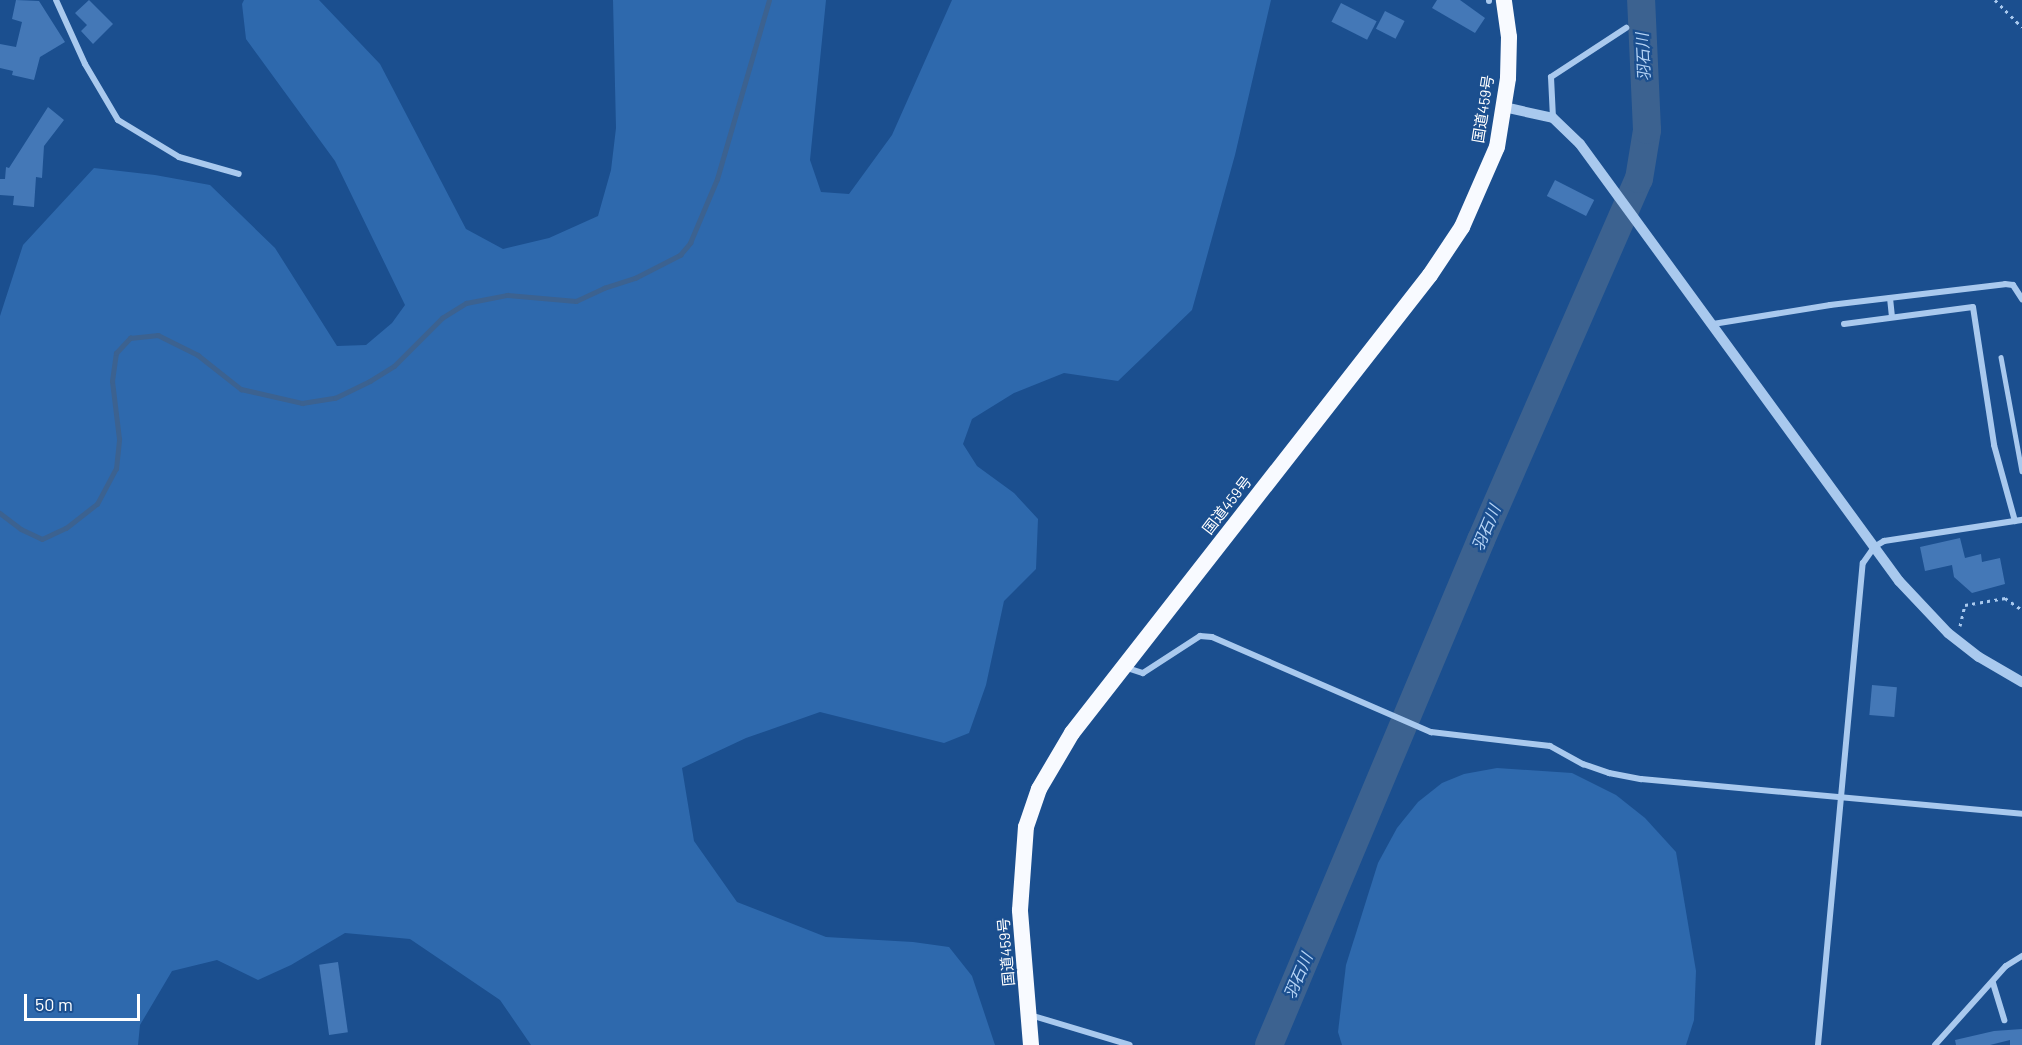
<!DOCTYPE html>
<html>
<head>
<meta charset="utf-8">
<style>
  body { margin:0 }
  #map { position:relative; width:2022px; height:1045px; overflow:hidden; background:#1b4f8f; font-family:Barlow,"Noto Sans JP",sans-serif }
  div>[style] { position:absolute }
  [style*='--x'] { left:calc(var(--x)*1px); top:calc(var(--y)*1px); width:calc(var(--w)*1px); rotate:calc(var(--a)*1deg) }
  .green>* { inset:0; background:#2e69ad }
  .stream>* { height:4.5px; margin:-2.25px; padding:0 2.25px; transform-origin:2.25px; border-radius:2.25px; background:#3c6290 }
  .river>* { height:28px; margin:-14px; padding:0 14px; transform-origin:14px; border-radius:14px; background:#3c6290 }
  .building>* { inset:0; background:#4478b7; transform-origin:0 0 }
  .path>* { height:3px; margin-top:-1.5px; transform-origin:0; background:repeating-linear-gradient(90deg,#a9c9ee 0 3px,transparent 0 7.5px) }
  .service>* { height:4.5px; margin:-2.25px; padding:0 2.25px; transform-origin:2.25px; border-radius:2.25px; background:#a9c9ee }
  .minor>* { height:6px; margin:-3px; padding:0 3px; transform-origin:3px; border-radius:3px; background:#a9c9ee }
  .tertiary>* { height:10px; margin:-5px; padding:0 5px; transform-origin:5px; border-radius:5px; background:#a9c9ee }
  .trunk>* { height:16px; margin:-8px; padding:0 8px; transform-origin:8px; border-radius:8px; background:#f8faff }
  span { translate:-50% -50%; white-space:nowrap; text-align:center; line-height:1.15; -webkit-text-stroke:4.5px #1b4f8f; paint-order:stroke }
  .street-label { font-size:15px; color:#fff }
  .water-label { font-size:16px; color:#b5d3f5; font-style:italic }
  .scale { position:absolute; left:24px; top:994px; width:116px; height:27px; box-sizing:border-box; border:3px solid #fff; border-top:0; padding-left:8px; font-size:18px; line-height:21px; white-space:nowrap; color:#fff; -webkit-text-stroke:4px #1b4f8f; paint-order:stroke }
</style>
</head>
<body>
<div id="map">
  <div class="green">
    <i style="clip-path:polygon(244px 0,319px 0,380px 64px,466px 229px,503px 249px,549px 238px,598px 216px,611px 170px,616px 128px,613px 0,826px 0,810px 160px,821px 192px,849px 194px,892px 135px,952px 0,1271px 0,1235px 155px,1192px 310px,1118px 381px,1064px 373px,1014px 393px,972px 419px,963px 444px,977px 466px,1014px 493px,1038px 519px,1036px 569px,1004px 601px,986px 685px,969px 733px,944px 743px,820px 712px,746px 738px,682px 768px,694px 841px,737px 902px,826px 937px,913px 942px,949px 947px,972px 976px,995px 1045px,531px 1045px,500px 1000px,410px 939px,345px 933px,291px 965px,258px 980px,217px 960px,172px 971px,140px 1025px,138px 1045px,0 1045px,0 316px,23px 245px,94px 168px,155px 175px,210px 185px,275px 248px,337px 346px,366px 345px,392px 323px,405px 305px,335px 161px,246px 39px,242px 4px)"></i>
    <i style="clip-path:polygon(1497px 768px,1572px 773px,1616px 795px,1645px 818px,1676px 852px,1696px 971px,1694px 1020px,1686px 1045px,1342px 1045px,1338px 1032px,1346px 965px,1378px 863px,1397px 828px,1418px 802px,1442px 783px,1464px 774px)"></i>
  </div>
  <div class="stream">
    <i style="--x:0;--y:513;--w:26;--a:37"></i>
    <i style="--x:21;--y:529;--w:23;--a:25"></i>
    <i style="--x:42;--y:539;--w:26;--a:-25"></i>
    <i style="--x:66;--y:528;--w:39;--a:-38"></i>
    <i style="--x:97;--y:504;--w:40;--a:-62"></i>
    <i style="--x:116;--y:469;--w:30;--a:-84"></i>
    <i style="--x:119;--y:439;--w:58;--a:-96.9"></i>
    <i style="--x:112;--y:381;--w:28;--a:-82"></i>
    <i style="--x:116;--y:353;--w:21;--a:-47"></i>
    <i style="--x:130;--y:338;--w:28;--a:-6"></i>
    <i style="--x:158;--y:335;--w:45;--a:26.6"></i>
    <i style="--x:198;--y:355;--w:55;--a:38.3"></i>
    <i style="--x:241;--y:389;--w:63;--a:12.9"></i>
    <i style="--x:302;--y:403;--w:33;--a:-9"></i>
    <i style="--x:335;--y:398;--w:39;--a:-26"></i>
    <i style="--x:370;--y:381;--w:28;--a:-32"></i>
    <i style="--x:394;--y:366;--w:68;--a:-45"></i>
    <i style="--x:442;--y:318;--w:28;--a:-32"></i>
    <i style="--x:466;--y:303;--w:42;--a:-11"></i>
    <i style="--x:507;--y:295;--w:69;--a:5"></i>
    <i style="--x:576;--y:301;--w:31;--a:-25"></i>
    <i style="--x:604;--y:288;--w:33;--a:-18"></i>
    <i style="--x:635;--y:278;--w:51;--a:-27.1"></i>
    <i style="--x:680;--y:255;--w:16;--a:-50"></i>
    <i style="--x:690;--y:243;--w:69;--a:-67.1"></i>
    <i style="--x:717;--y:179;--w:186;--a:-73.8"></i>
  </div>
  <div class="river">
    <i style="--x:1269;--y:1045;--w:548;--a:-67.23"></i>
    <i style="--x:1481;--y:540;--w:394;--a:-66.4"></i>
    <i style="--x:1639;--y:179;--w:50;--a:-80.7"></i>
    <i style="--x:1647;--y:130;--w:130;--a:-92.6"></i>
  </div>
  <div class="building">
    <i style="clip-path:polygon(16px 0,39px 1px,65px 42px,40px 57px,34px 80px,12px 75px,13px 71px,0 68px,0 44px,16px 47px,22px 22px,12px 19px)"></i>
    <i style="clip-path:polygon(89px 0,113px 24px,93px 44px,81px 31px,87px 25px,75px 13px)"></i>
    <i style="clip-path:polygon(1437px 0,1460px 0,1485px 18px,1475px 33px,1432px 8px)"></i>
    <i style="left:1341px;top:3px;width:40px;height:21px;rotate:27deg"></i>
    <i style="left:1385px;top:11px;width:22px;height:20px;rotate:27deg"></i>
    <i style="clip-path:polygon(48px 107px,64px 120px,44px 146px,42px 178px,36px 177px,34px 207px,13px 205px,14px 196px,0 195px,0 179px,5px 179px,6px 167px,9px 168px)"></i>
    <i style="left:1555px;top:180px;width:44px;height:18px;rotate:27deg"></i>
    <i style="clip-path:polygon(1960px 538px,1965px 558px,1981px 554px,1982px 562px,2000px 558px,2005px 584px,1972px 593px,1954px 577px,1952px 565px,1925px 571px,1920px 547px)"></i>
    <i style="left:1872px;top:685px;width:25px;height:30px;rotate:5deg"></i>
    <i style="left:338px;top:962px;width:71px;height:19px;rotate:82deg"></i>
    <i style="clip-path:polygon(2022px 1029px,2022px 1045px,2010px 1045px,2010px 1040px,1990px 1045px,1956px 1045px,1955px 1040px,1994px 1031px)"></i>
  </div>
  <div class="path">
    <i style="--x:1995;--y:0;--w:38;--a:45"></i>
    <i style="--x:1960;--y:626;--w:22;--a:-77"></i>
    <i style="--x:1965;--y:605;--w:41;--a:-9.9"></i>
    <i style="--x:2005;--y:598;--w:21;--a:35"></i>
  </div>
  <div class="service">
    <i style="--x:2001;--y:357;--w:116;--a:79.6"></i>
  </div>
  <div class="minor">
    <i style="--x:56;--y:0;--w:70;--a:65.6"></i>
    <i style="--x:85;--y:64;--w:65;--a:59.5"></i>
    <i style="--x:118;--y:120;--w:71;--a:31.2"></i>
    <i style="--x:179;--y:157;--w:62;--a:15.8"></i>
    <i style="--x:1489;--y:0;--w:1;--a:90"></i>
    <i style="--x:1553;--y:118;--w:41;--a:-92.8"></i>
    <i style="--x:1551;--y:77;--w:90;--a:-33.2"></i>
    <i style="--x:1890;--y:298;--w:18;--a:84"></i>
    <i style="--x:1713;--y:324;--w:119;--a:-9.2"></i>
    <i style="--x:1830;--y:305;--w:176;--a:-6.8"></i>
    <i style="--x:2005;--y:284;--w:8;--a:7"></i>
    <i style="--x:2013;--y:285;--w:17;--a:57"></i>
    <i style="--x:1844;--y:324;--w:130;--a:-7.5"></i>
    <i style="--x:1973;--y:307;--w:140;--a:81.3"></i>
    <i style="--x:1994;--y:445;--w:79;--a:74.6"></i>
    <i style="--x:1124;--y:667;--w:20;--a:18"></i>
    <i style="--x:1143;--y:673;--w:68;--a:-33"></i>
    <i style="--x:1200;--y:636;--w:12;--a:5"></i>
    <i style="--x:1212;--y:637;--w:239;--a:23.5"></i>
    <i style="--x:1431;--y:732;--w:120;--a:6.7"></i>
    <i style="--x:1550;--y:746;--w:38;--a:29"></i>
    <i style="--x:1583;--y:764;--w:28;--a:19"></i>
    <i style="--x:1609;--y:773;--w:33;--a:11"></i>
    <i style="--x:1641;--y:779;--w:383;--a:5.2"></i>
    <i style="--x:1993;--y:983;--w:39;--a:73"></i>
    <i style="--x:1030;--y:1015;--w:104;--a:16.7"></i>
    <i style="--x:1818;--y:1045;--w:484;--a:-84.7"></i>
    <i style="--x:1863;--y:563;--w:19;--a:-55"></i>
    <i style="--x:1874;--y:547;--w:12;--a:-31"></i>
    <i style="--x:1884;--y:541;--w:140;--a:-8.7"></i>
    <i style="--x:1935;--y:1045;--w:106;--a:-48.1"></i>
    <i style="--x:2006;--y:966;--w:19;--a:-32"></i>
  </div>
  <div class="tertiary">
    <i style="--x:1504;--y:107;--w:50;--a:12.7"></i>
    <i style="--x:1553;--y:118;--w:37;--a:44"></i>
    <i style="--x:1580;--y:144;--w:541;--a:53.87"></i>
    <i style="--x:1899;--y:581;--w:71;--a:46.7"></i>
    <i style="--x:1948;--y:633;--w:39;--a:38"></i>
    <i style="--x:1979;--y:657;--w:50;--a:30.2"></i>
  </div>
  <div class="trunk">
    <i style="--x:1031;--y:1045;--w:135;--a:-94.7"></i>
    <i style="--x:1020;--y:910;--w:83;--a:-85.9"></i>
    <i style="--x:1026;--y:827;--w:40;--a:-71.1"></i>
    <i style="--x:1039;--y:789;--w:65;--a:-59.5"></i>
    <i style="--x:1072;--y:733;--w:581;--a:-51.99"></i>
    <i style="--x:1430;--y:275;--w:58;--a:-56.3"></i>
    <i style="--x:1462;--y:227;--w:87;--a:-66.4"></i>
    <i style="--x:1497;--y:147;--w:70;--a:-80.9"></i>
    <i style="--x:1508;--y:78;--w:41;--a:-88.6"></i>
    <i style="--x:1509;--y:37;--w:37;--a:-98"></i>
  </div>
  <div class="street-label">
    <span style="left:1483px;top:109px;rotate:-81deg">国道459号</span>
    <span style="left:1227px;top:505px;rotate:-52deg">国道459号</span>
    <span style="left:1006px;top:952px;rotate:-95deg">国道459号</span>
  </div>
  <div class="water-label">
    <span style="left:1643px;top:57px;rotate:-93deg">羽石川</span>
    <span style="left:1486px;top:528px;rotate:-67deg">羽石川</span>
    <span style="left:1298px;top:976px;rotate:-67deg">羽石川</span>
  </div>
  <div class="scale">50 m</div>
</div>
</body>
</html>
